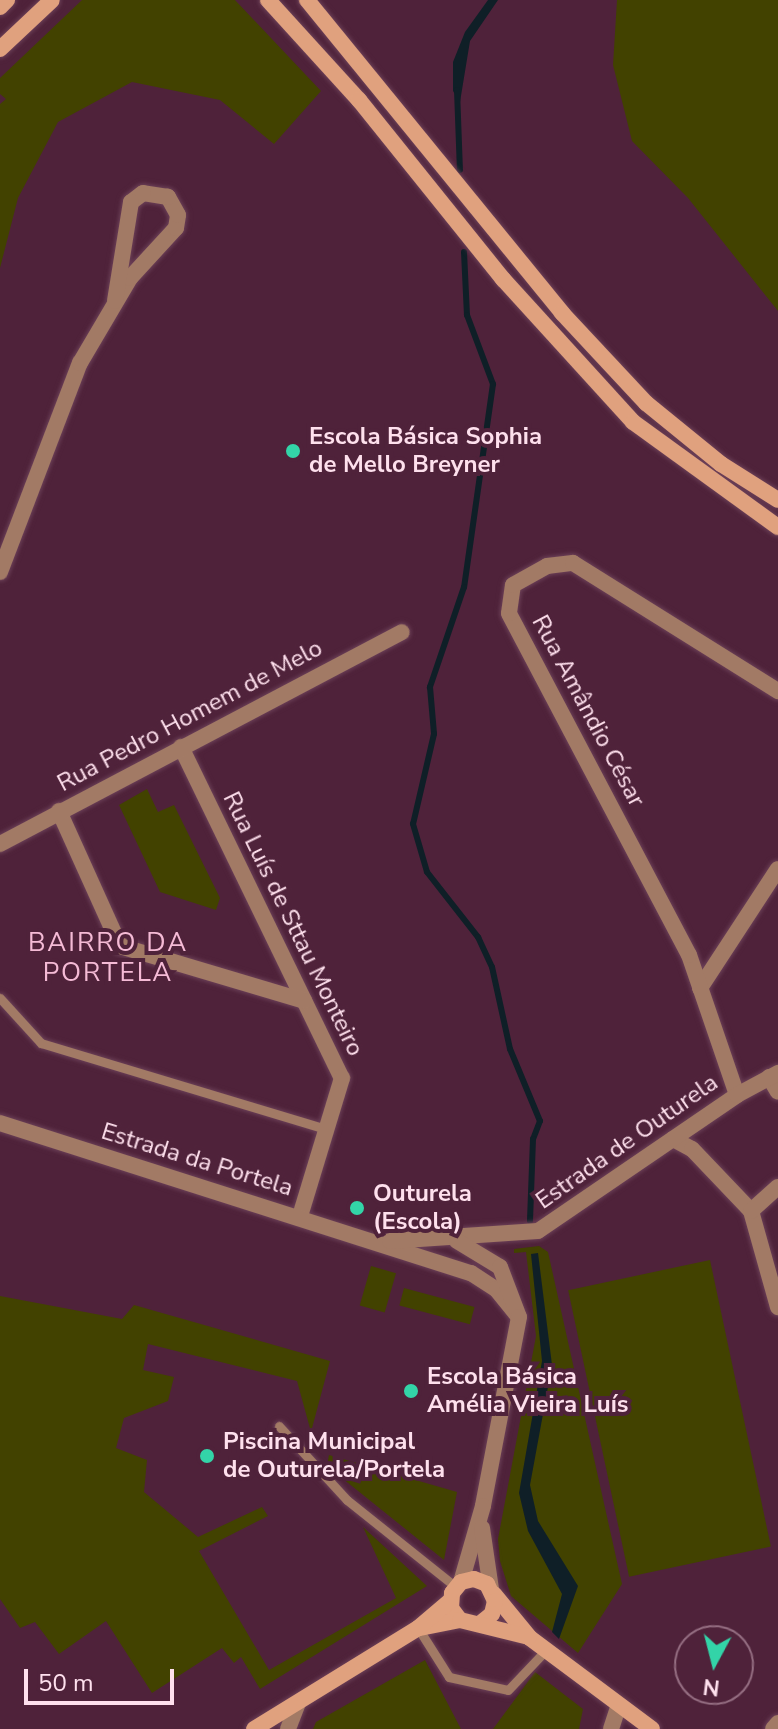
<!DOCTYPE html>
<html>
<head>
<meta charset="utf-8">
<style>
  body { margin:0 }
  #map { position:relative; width:778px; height:1729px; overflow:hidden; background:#4f223a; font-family:"Nunito Sans",sans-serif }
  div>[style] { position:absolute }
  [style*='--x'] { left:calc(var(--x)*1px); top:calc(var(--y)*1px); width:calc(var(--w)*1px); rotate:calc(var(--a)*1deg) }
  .green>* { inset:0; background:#424200; transform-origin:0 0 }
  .water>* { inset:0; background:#0f1f27 }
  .stream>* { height:6px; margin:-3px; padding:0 3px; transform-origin:3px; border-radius:3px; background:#0f1f27 }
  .roads { filter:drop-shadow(0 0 2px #6b4057) drop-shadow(0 0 2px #6b4057) }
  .lane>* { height:9px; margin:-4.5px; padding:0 4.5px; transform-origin:4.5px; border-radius:4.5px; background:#a27a65 }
  .street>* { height:16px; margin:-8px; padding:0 8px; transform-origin:8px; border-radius:8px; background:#a27a65 }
  .secondary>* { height:16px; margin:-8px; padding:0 8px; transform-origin:8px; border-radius:8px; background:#e0a17e }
  .dots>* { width:22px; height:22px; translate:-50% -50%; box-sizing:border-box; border:4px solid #4f223a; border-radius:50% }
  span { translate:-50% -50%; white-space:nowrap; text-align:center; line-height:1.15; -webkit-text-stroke:8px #4f223a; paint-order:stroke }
  .poi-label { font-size:24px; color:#fee0ed; font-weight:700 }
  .left { translate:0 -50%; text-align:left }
  .street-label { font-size:24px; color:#fee0ed }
  .neighbourhood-label { font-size:26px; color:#f5bbd6; letter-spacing:2px }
  .north { position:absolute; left:674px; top:1625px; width:80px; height:80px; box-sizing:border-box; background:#4f223a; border:2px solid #956e82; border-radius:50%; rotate:187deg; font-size:22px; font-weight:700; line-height:32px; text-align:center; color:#fee0ed }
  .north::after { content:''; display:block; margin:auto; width:28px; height:36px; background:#33d4a8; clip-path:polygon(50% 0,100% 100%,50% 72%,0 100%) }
  .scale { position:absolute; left:24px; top:1669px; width:150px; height:36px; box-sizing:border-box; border:4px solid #fee0ed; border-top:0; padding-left:10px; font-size:24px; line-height:28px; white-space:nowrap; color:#fee0ed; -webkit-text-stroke:6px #4f223a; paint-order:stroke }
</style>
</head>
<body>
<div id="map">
  <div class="green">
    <i style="clip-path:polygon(82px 0,235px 0,321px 91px,274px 144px,220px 100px,132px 82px,58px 122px,18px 198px,0 268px,0 104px,6px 99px,0 94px,0 78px)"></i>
    <i style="clip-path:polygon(617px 0,778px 0,778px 311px,688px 198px,632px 141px,613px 65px)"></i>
    <i style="clip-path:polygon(147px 789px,158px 812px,174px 805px,220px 898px,216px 910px,160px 892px,119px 805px)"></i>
    <i style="clip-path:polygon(539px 1246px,548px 1252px,622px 1584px,578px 1653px,511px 1596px,500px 1561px,498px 1539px,536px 1336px,526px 1252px,514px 1253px,514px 1249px)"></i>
    <i style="left:710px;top:1260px;width:293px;height:145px;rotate:78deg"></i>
    <i style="left:371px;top:1266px;width:26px;height:41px;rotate:16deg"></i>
    <i style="left:404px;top:1288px;width:73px;height:18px;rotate:15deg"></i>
    <i style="clip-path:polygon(0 1296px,122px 1319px,134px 1305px,330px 1361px,311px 1432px,297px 1381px,148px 1344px,143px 1370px,174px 1377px,168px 1401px,124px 1418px,116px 1448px,147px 1460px,144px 1492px,198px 1537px,262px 1507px,268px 1516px,199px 1551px,269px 1670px,396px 1598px,363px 1527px,427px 1586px,260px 1689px,241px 1657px,234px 1663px,222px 1648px,152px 1693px,106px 1621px,59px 1654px,35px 1622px,20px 1628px,0 1599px)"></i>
    <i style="clip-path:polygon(329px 1455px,457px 1492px,444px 1560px,327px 1466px)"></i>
    <i style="clip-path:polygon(425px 1660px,461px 1729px,313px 1729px,316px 1722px)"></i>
    <i style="clip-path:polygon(535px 1672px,583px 1709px,579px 1729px,493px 1729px)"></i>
  </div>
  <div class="water">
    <i style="clip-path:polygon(488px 0,498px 0,470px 41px,460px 102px,453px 91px,453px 62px,465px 32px)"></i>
    <i style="clip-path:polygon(538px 1253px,552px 1365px,530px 1485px,538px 1521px,578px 1586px,559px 1639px,552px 1632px,562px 1594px,528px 1531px,519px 1493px,542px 1361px,531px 1254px)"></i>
  </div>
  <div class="stream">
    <i style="--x:457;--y:90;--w:80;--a:87.9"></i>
    <i style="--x:464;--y:252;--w:63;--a:87.3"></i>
    <i style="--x:467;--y:315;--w:74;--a:69.4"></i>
    <i style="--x:493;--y:384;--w:205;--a:98.1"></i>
    <i style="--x:464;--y:587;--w:106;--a:108.8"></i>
    <i style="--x:430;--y:687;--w:47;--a:85.1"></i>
    <i style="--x:434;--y:734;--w:92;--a:103.1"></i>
    <i style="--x:413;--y:824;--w:50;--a:73.7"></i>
    <i style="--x:427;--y:872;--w:83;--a:51.9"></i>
    <i style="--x:478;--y:937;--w:33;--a:65"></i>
    <i style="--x:492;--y:967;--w:84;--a:77.6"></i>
    <i style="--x:510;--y:1049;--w:78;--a:67.4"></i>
    <i style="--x:540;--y:1121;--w:19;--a:111"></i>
    <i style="--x:533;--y:1139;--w:82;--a:92.1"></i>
  </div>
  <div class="roads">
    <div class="lane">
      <i style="--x:0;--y:998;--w:61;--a:47.7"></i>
      <i style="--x:41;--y:1043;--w:297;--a:16.8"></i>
      <i style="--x:279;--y:1426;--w:100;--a:47.4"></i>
      <i style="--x:347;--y:1500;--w:139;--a:38.6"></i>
      <i style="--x:418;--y:1628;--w:58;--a:57.7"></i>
      <i style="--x:449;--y:1677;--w:60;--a:12.4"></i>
      <i style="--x:508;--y:1690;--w:55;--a:-46.5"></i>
    </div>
    <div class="street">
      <i style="--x:0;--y:572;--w:224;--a:-69.1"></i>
      <i style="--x:80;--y:363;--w:99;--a:-59.5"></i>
      <i style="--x:130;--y:278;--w:68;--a:-47.4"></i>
      <i style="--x:176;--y:228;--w:13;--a:-81"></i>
      <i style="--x:178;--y:215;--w:21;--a:-119"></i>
      <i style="--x:168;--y:197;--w:25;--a:-171"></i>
      <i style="--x:143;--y:193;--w:15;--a:143"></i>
      <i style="--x:131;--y:202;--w:100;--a:99.2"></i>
      <i style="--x:181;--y:747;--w:368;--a:64.1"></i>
      <i style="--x:342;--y:1078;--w:144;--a:106.9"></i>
      <i style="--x:59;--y:811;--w:148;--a:65.7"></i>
      <i style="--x:120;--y:946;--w:192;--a:16.6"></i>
      <i style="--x:0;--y:844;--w:454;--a:-27.8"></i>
      <i style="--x:700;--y:988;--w:142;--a:-56.8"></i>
      <i style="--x:769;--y:1077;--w:17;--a:59"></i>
      <i style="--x:737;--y:1095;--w:148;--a:-108.9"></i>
      <i style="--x:689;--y:955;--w:386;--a:-117.8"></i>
      <i style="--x:509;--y:613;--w:28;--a:-82"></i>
      <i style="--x:513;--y:585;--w:39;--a:-29"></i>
      <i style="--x:547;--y:566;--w:26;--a:-7"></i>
      <i style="--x:573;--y:563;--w:242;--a:32"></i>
      <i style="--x:0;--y:1123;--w:494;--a:17.7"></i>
      <i style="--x:471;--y:1273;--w:30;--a:33"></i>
      <i style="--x:496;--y:1289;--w:36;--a:51"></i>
      <i style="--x:673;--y:1139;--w:21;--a:28"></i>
      <i style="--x:692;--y:1149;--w:86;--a:46.4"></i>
      <i style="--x:751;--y:1211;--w:100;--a:74.3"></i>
      <i style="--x:751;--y:1211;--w:36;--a:-42"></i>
      <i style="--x:390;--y:1241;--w:148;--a:-3.9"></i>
      <i style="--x:538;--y:1231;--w:241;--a:-34.3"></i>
      <i style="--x:737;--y:1095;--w:47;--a:-28.2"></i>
      <i style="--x:457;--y:1241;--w:50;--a:31.2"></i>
      <i style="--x:500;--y:1267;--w:53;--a:69.2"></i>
      <i style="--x:519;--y:1317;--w:192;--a:100.8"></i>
      <i style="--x:483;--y:1506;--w:79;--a:106.1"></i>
      <i style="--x:482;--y:1528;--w:62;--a:81.6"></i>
      <i style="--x:288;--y:1729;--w:28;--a:-69"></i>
      <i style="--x:611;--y:1729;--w:25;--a:-72"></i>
      <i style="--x:773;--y:1729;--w:8;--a:-50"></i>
    </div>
    <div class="secondary">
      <i style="--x:268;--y:0;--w:135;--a:47.7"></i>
      <i style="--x:359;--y:100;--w:230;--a:51.2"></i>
      <i style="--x:503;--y:279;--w:193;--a:47.7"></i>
      <i style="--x:633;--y:422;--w:179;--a:35.9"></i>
      <i style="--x:307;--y:0;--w:404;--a:50.8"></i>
      <i style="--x:562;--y:313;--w:123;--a:47"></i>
      <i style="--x:646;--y:403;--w:97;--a:39.1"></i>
      <i style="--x:721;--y:464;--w:67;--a:32.3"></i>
      <i style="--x:0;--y:7;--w:10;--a:-45"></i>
      <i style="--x:0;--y:49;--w:71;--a:-43.3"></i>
      <i style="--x:494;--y:1594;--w:57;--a:50.7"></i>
      <i style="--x:530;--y:1638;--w:152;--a:36.7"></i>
      <i style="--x:460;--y:1620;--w:15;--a:-127"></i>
      <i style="--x:451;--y:1608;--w:15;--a:-86"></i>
      <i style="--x:452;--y:1593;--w:14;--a:-51"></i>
      <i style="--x:461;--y:1582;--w:13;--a:-13"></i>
      <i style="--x:474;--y:1579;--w:14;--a:21"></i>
      <i style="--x:487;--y:1584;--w:19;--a:65"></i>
      <i style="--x:495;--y:1601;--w:13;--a:103"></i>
      <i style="--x:492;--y:1614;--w:14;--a:141"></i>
      <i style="--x:420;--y:1628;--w:41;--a:-11.3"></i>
      <i style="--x:460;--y:1620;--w:71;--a:13.8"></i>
      <i style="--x:254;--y:1729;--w:193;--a:-31.6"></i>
      <i style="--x:418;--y:1628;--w:42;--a:-40.2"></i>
    </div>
  </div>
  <div class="dots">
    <i style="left:293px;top:451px;background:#33d4a8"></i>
    <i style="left:357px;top:1208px;background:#33d4a8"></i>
    <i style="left:411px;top:1391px;background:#33d4a8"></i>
    <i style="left:207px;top:1456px;background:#33d4a8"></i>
  </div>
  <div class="poi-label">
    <span class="left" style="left:309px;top:451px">Escola Básica Sophia<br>de Mello Breyner</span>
    <span class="left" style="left:373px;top:1208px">Outurela<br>(Escola)</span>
    <span class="left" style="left:427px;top:1391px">Escola Básica<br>Amélia Vieira Luís</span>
    <span class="left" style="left:223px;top:1456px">Piscina Municipal<br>de Outurela/Portela</span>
  </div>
  <div class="street-label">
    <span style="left:588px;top:711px;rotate:62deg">Rua Amândio César</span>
    <span style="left:190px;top:716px;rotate:-28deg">Rua Pedro Homem de Melo</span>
    <span style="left:293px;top:924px;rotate:64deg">Rua Luís de Sttau Monteiro</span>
    <span style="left:627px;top:1142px;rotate:-35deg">Estrada de Outurela</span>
    <span style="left:197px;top:1160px;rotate:17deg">Estrada da Portela</span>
  </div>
  <div class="neighbourhood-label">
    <span style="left:108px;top:958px">BAIRRO DA<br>PORTELA</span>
  </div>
  <div class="north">N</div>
  <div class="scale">50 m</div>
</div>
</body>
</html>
